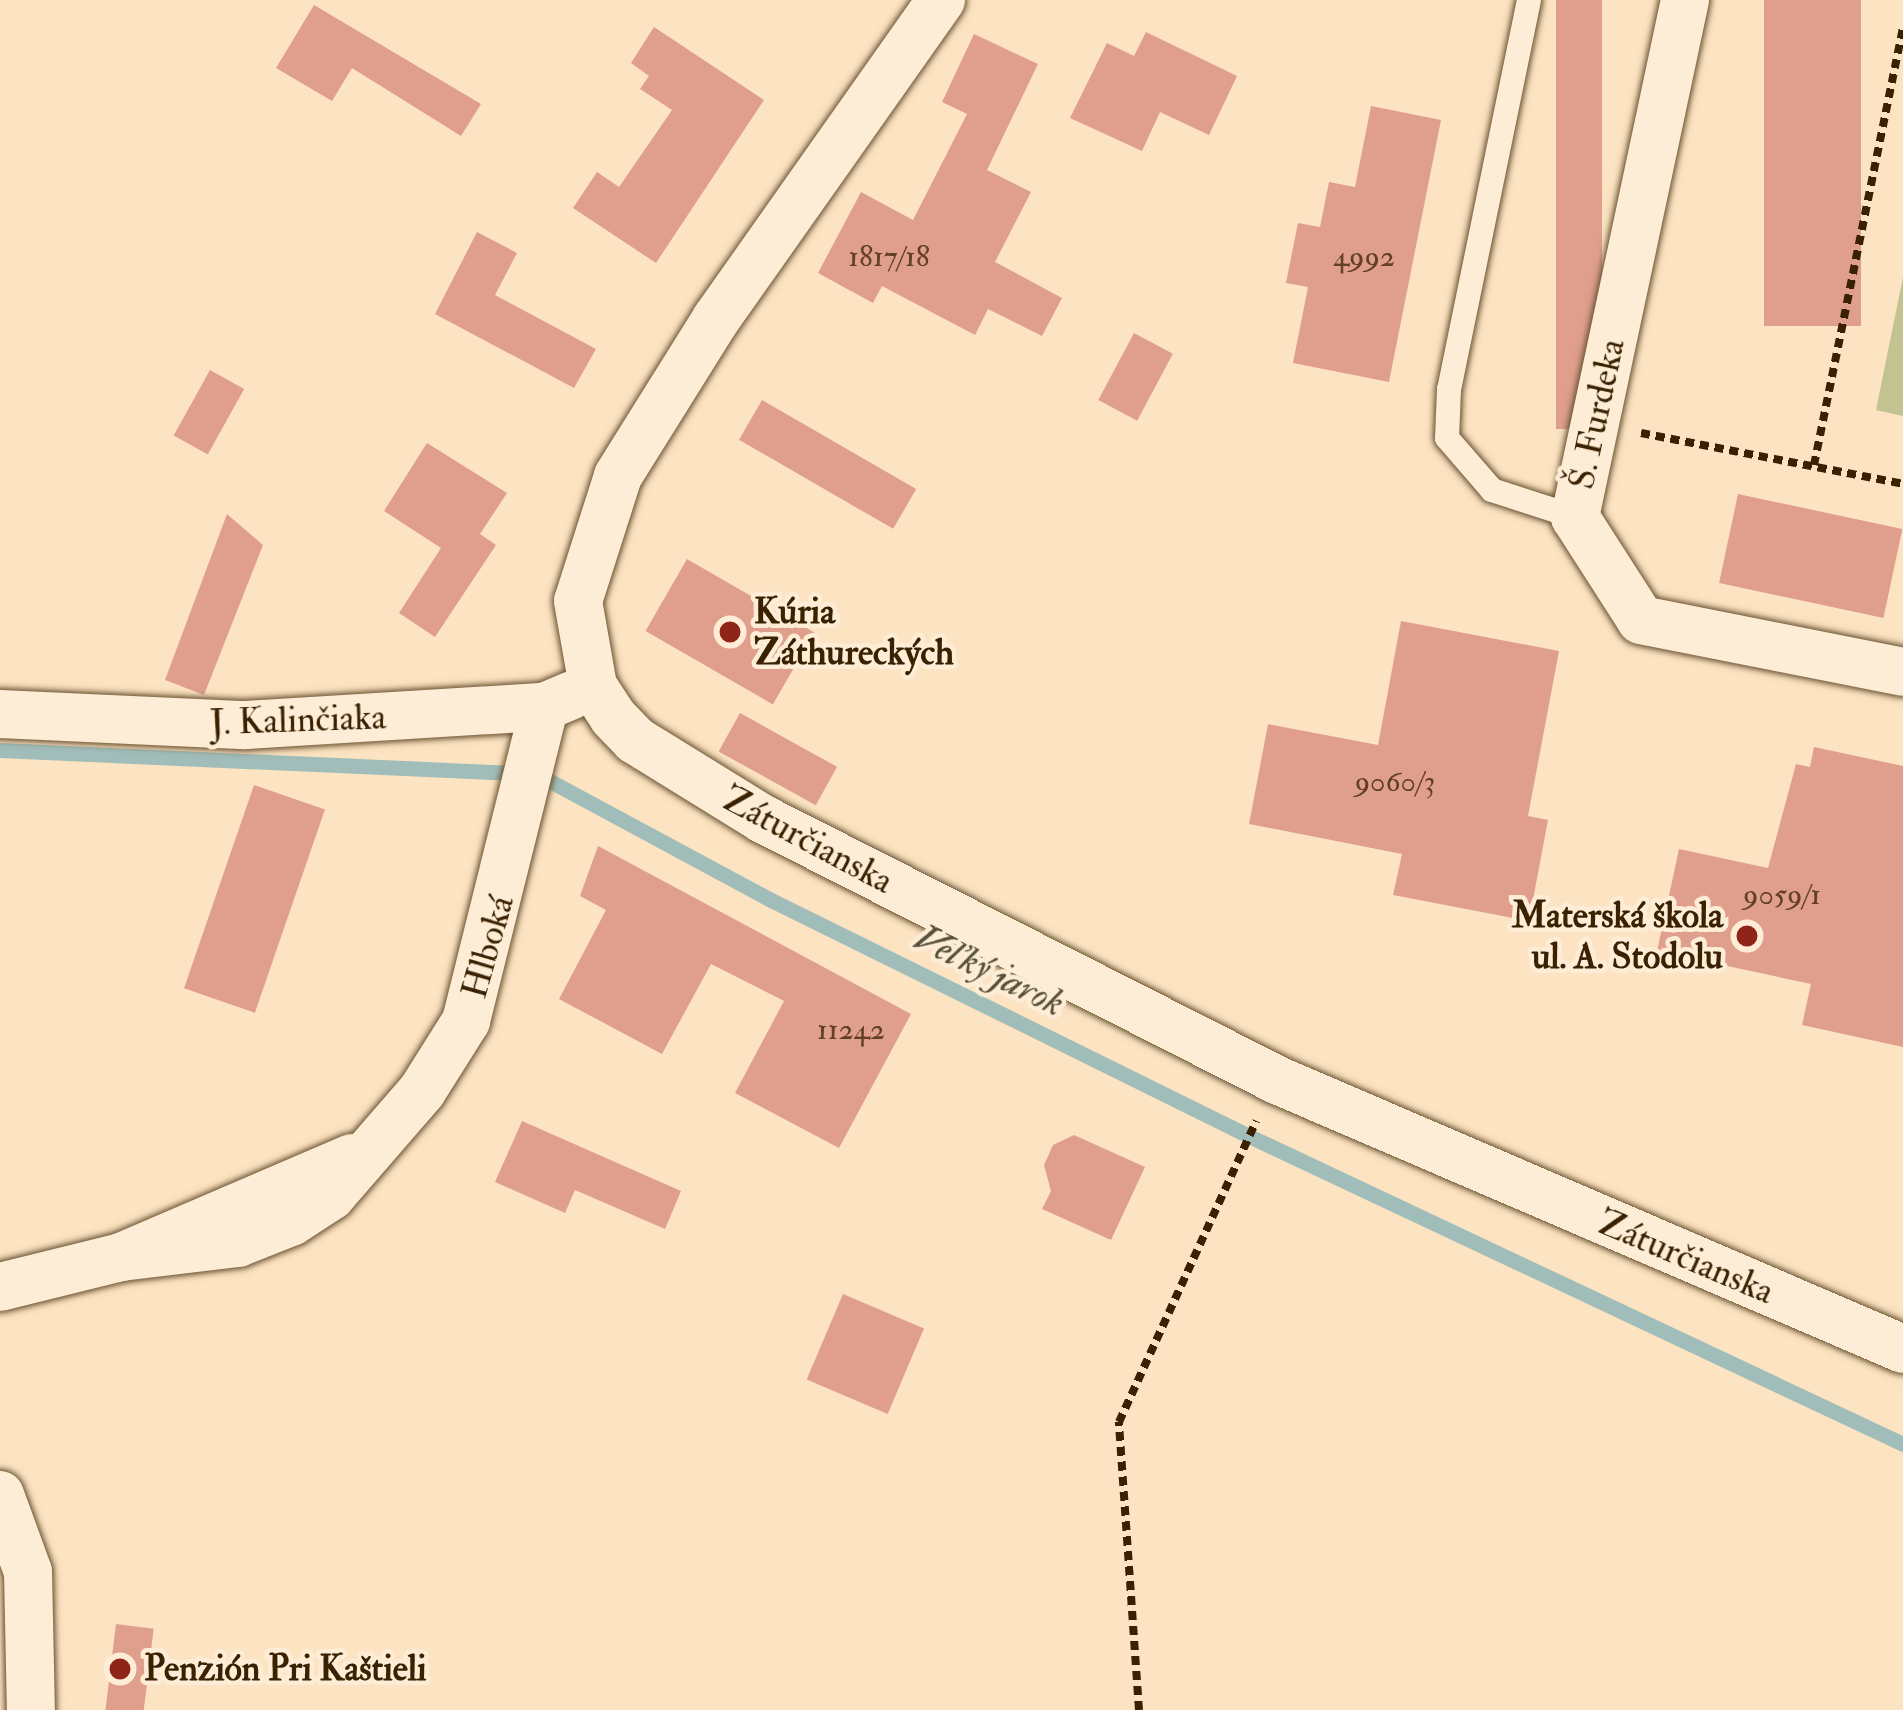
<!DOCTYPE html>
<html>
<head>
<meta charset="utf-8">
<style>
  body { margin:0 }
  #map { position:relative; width:1903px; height:1710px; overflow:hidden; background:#fce3c1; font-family:"IM FELL Double Pica",serif }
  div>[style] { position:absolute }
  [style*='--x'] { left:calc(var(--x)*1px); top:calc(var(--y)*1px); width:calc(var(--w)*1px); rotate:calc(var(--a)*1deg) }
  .green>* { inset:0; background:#c2c391 }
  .stream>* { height:15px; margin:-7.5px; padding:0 7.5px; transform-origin:7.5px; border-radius:7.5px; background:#a1bdba }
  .building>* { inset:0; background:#e09f8d; transform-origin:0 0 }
  .path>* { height:8px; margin-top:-4px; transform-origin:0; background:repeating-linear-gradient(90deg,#392101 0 9px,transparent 0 15px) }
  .roads { filter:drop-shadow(0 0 3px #6a5231) drop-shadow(0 0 3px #6a5231) }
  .lane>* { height:24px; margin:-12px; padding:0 12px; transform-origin:12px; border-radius:12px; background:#fdedd7 }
  .street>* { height:48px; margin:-24px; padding:0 24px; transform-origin:24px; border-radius:24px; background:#fdedd7 }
  .dots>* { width:33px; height:33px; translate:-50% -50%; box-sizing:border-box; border:6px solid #fdedd7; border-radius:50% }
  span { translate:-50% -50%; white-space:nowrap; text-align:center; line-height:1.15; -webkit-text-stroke:9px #fdedd7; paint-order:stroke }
  .number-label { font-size:30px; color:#634024 }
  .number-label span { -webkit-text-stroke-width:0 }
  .street-label { font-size:36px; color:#392101 }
  .poi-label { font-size:36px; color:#392101; font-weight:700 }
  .left { translate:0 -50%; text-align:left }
  .right { translate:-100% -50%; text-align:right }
  .water-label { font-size:39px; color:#585038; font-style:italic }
</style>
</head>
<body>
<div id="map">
  <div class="green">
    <i style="clip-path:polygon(1903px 277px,1903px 416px,1876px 410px)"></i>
  </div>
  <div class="stream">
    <i style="--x:0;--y:750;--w:538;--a:2.56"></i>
    <i style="--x:537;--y:774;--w:266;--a:28.3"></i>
    <i style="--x:771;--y:900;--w:533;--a:26.28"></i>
    <i style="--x:1249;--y:1136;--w:723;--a:25.22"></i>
  </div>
  <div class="building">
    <i style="left:1556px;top:0;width:46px;height:429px"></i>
    <i style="left:1764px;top:0;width:97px;height:326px"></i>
    <i style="clip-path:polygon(314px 5px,481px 104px,461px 136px,352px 68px,332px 101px,276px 68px)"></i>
    <i style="clip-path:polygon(654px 27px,764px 100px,656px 263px,573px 208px,597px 172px,619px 187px,672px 110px,640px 89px,649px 76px,631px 63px)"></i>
    <i style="clip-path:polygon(1146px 32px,1237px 76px,1209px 135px,1160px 112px,1142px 151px,1070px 118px,1107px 43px,1134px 56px)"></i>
    <i style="clip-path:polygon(974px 34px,1038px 64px,987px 170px,1031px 192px,995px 262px,1062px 298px,1042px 336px,988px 309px,975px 335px,882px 286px,873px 303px,818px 273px,861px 192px,913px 220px,967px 114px,942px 102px)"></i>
    <i style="clip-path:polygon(1371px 106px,1441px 120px,1389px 382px,1293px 363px,1308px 287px,1286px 283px,1298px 223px,1320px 227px,1329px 182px,1355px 187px)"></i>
    <i style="clip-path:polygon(477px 232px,517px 253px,495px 295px,596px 349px,574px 388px,435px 314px)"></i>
    <i style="left:1134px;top:333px;width:44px;height:76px;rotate:28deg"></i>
    <i style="left:210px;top:370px;width:39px;height:75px;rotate:29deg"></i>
    <i style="left:762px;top:400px;width:178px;height:46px;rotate:30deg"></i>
    <i style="clip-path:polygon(427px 443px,507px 493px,480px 534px,496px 545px,435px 637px,399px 613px,441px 548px,384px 511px)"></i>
    <i style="left:1738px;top:494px;width:168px;height:91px;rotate:12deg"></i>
    <i style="clip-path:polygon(227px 514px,263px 545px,204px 695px,165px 680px)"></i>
    <i style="left:687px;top:559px;width:147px;height:83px;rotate:30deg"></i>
    <i style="clip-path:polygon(1401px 621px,1559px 651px,1528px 816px,1548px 820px,1529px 921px,1393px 895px,1402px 854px,1249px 824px,1268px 724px,1378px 745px)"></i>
    <i style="left:740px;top:713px;width:111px;height:44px;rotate:29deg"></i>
    <i style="clip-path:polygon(1814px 747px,1903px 766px,1903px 1047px,1802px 1025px,1811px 984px,1657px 951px,1679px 849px,1768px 868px,1796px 764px,1810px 767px)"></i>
    <i style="left:254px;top:785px;width:75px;height:215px;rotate:19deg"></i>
    <i style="clip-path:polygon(598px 846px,911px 1014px,839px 1148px,735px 1093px,784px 1001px,711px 964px,662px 1054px,559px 999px,606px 910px,580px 896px)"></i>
    <i style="clip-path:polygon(522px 1121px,681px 1191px,665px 1229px,575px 1190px,565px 1213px,495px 1182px)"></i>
    <i style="clip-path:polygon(1074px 1135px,1145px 1167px,1111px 1240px,1042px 1209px,1051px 1191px,1044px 1165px,1053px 1145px)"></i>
    <i style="left:843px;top:1294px;width:88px;height:93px;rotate:23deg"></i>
    <i style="left:116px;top:1624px;width:38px;height:87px;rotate:7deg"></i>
  </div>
  <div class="path">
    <i style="--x:1641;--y:433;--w:267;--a:11"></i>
    <i style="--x:1814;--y:465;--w:447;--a:-78.5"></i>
    <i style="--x:1139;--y:1710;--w:289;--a:-94"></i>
    <i style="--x:1119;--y:1422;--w:331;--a:-65.5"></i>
  </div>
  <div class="roads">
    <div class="lane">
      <i style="--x:1529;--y:0;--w:397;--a:101.6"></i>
      <i style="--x:1449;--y:389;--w:49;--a:92.3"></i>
      <i style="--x:1447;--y:438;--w:69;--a:49.1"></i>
      <i style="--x:1492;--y:490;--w:87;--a:18"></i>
    </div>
    <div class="street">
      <i style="--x:941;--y:0;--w:390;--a:125.2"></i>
      <i style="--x:716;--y:319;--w:185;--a:122"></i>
      <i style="--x:618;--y:476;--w:131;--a:107.7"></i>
      <i style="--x:578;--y:601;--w:86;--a:80"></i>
      <i style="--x:593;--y:686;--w:37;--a:57"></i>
      <i style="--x:613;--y:717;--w:32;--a:46"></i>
      <i style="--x:635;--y:740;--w:150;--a:31.7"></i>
      <i style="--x:763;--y:819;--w:576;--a:26.92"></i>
      <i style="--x:1277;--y:1080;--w:681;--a:23.25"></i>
      <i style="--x:1685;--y:0;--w:529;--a:102.01"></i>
      <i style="--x:1575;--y:517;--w:122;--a:57.3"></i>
      <i style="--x:1641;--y:620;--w:267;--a:11.2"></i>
      <i style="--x:0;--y:714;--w:246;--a:2.6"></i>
      <i style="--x:246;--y:725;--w:299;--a:-3.5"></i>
      <i style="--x:544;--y:707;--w:30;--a:-23"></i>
      <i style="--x:121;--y:1257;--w:118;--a:-6.8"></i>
      <i style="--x:238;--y:1243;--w:57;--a:-21.6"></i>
      <i style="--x:291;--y:1222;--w:48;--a:-33"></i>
      <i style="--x:331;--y:1196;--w:139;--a:-49.1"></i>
      <i style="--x:422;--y:1091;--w:83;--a:-57.8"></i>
      <i style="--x:466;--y:1021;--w:324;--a:-76"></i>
      <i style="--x:0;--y:1287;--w:125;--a:-13.9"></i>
      <i style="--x:121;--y:1257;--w:251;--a:-23.2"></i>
      <i style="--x:0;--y:1495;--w:82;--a:70"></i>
      <i style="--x:28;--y:1572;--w:138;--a:88.8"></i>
    </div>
  </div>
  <div class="dots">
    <i style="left:730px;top:632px;background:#8f2418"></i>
    <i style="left:1747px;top:936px;background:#8f2418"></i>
    <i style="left:120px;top:1669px;background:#8f2418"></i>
  </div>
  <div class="number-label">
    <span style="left:889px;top:257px">1817/18</span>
    <span style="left:1364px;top:257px">4992</span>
    <span style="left:1395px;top:782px">9060/3</span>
    <span style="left:1782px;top:895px">9059/1</span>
    <span style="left:851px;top:1030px">11242</span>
  </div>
  <div class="street-label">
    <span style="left:1597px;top:414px;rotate:-78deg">Š. Furdeka</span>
    <span style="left:298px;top:720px;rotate:-2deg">J. Kalinčiaka</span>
    <span style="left:808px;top:840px;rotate:28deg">Záturčianska</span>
    <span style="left:488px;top:947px;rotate:-74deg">Hlboká</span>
    <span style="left:1686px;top:1257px;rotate:23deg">Záturčianska</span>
  </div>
  <div class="poi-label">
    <span class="left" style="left:754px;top:632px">Kúria<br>Záthureckých</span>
    <span class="right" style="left:1723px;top:936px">Materská škola<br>ul. A. Stodolu</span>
    <span class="left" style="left:144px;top:1669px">Penzión Pri Kaštieli</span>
  </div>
  <div class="water-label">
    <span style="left:989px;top:971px;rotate:26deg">Veľký jarok</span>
  </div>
</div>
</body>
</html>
